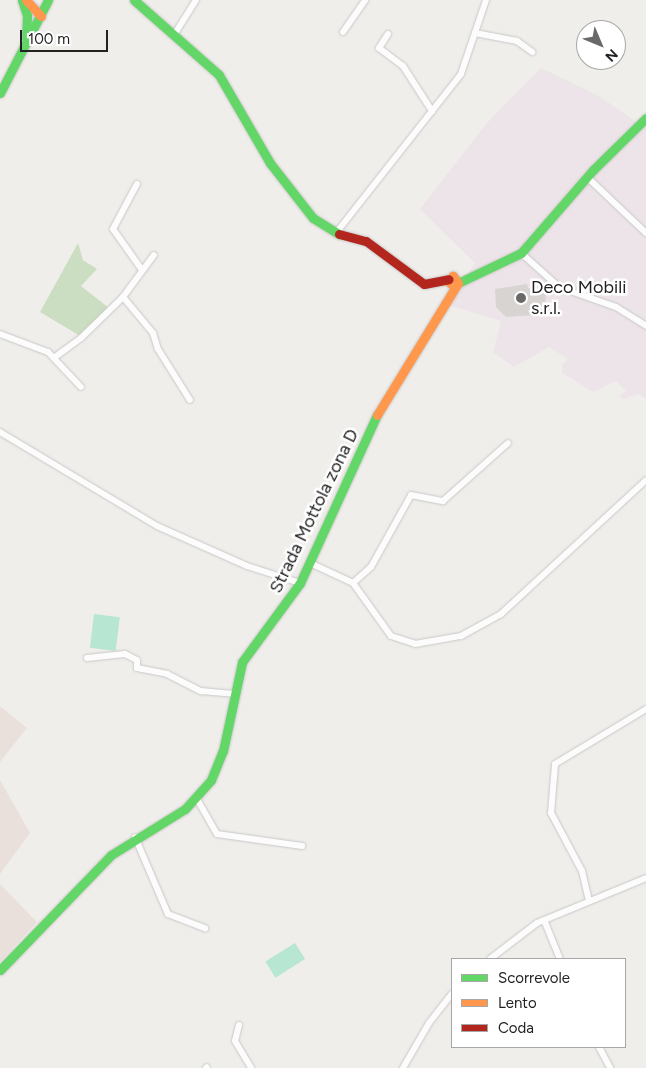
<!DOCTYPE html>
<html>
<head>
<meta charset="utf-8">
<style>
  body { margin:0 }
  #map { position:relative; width:646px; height:1068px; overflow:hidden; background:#f0eeeb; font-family:Figtree,sans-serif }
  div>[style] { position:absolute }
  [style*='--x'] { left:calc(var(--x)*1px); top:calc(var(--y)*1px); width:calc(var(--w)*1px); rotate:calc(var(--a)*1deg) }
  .industrial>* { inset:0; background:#ede4e9 }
  .military>* { inset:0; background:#eae0db }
  .forest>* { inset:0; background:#cbdec1 }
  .pitch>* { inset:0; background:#b7e6d2; transform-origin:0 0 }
  .building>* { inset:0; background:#d7d4d2 }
  .roads { filter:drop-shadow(0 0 1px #c9c8c7) drop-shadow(0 0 1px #c9c8c7) }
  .street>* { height:6px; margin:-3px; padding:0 3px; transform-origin:3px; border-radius:3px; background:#fdfcfc }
  .fast>* { height:9px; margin:-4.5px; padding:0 4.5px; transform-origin:4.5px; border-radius:4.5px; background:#63d668 }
  .slow>* { height:9px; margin:-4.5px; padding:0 4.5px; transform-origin:4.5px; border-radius:4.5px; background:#ff974d }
  .jam>* { height:9px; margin:-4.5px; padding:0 4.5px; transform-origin:4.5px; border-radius:4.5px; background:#b3261e }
  .dots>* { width:14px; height:14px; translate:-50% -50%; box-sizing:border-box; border:2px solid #fff; border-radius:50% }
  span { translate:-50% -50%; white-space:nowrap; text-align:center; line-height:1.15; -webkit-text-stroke:5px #fff; paint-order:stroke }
  .poi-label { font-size:18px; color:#222 }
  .left { translate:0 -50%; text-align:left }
  .street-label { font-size:18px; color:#222 }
  .legend { position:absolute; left:451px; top:958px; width:175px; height:90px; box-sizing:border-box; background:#fff; border:1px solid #a7a7a7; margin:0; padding:6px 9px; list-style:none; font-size:15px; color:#222 }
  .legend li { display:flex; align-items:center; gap:10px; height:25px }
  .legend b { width:25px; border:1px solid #a7a7a7 }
  .north { position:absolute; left:576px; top:20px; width:50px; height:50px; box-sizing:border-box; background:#fff; border:1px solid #a7a7a7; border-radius:50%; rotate:135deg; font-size:14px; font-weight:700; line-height:20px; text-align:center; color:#222 }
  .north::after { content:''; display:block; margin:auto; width:18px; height:22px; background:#6a6968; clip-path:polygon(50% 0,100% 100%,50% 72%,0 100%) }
  .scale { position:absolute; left:20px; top:30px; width:88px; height:22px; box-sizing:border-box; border:2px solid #222; border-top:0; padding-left:6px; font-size:15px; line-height:18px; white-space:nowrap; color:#222; -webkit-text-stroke:4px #fff; paint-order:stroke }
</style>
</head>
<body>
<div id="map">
  <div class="industrial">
    <i style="clip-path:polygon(541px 68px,599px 96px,639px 124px,646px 118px,646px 399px,638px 394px,623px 399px,619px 396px,626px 391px,616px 381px,593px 392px,562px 373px,562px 365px,568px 359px,549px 347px,514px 367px,493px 352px,501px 321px,448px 305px,475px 263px,420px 209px,486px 124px)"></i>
  </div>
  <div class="military">
    <i style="clip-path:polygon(0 706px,27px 728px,0 762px)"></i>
    <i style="clip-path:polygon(0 780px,30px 833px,0 874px)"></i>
    <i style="clip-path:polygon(0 884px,37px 922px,0 962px)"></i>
  </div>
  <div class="forest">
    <i style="clip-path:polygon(78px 243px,83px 260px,97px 269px,81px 286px,109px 308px,82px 337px,40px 312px)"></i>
  </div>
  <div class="pitch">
    <i style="left:94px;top:614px;width:26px;height:34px;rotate:7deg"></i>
    <i style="left:295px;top:943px;width:19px;height:35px;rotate:58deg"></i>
  </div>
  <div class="building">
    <i style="clip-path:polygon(527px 284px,528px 288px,546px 291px,545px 310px,537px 315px,506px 317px,496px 307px,495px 289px)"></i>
  </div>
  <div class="roads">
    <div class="street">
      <i style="--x:343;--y:32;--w:39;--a:-55"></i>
      <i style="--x:475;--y:33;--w:43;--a:10.8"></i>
      <i style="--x:517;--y:41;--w:19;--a:36"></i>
      <i style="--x:388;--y:34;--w:17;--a:123"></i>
      <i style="--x:379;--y:48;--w:30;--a:37"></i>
      <i style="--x:403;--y:66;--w:54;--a:57.2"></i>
      <i style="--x:174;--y:35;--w:41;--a:-57.8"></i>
      <i style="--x:587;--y:177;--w:81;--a:43.5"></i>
      <i style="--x:137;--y:184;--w:51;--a:118.1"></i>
      <i style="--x:113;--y:229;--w:50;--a:54.7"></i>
      <i style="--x:336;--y:233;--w:202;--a:-51.8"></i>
      <i style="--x:461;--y:74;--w:78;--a:-71.3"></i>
      <i style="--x:521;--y:253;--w:51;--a:41.8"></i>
      <i style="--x:559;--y:287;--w:60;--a:19.3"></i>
      <i style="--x:616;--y:307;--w:36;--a:32"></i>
      <i style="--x:123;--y:297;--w:47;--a:50.2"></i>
      <i style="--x:153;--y:333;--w:17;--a:73"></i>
      <i style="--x:158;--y:349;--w:60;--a:57.9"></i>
      <i style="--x:0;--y:334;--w:51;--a:20.6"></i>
      <i style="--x:48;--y:352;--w:48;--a:46.7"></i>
      <i style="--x:55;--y:357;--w:32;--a:-36"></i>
      <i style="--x:81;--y:338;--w:59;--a:-44.3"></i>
      <i style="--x:123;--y:297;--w:52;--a:-53.6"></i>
      <i style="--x:0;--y:432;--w:183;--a:30.9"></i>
      <i style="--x:157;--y:526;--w:98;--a:24"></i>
      <i style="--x:247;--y:566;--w:56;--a:17.8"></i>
      <i style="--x:310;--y:563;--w:47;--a:24.9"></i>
      <i style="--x:353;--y:583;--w:65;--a:54.4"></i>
      <i style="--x:391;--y:636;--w:25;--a:18"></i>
      <i style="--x:415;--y:644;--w:47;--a:-9.9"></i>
      <i style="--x:461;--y:636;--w:46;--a:-28.8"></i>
      <i style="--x:501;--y:614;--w:197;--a:-42.7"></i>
      <i style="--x:353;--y:583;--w:24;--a:-42"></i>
      <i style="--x:371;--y:567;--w:82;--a:-60.9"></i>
      <i style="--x:411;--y:495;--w:33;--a:11"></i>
      <i style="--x:443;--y:501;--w:87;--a:-41.7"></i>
      <i style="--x:87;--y:658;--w:38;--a:-6"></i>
      <i style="--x:125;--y:654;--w:13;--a:27"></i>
      <i style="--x:137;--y:660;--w:8;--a:90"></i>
      <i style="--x:137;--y:668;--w:31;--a:11"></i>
      <i style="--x:167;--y:674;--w:38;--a:27"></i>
      <i style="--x:201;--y:691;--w:33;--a:5"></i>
      <i style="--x:197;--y:799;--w:40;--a:60.3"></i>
      <i style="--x:217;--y:834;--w:86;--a:8"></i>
      <i style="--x:135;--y:837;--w:84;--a:66.8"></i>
      <i style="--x:168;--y:914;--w:40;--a:21"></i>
      <i style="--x:589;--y:901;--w:31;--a:-103"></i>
      <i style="--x:582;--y:871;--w:66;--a:-118.1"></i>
      <i style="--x:551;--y:813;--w:49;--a:-85.3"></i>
      <i style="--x:555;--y:764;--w:106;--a:-31.1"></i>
      <i style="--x:544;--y:920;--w:42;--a:67.7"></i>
      <i style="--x:490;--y:959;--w:59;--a:-37.5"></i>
      <i style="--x:537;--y:923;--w:118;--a:-22.4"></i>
      <i style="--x:239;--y:1025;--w:16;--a:104"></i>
      <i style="--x:235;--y:1041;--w:31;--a:59"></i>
      <i style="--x:599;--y:1047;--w:24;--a:62"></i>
      <i style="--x:206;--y:1068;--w:1;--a:-45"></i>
      <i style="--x:403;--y:1068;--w:52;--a:-60"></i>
      <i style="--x:429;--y:1023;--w:37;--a:-52"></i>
    </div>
    <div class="fast">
      <i style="--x:22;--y:0;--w:16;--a:72"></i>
      <i style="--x:27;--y:15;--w:23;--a:92"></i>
      <i style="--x:134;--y:0;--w:113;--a:41.4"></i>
      <i style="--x:219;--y:75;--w:102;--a:59.9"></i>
      <i style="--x:270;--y:163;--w:70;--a:52"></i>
      <i style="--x:313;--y:218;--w:31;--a:32"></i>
      <i style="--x:0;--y:93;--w:105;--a:-62.7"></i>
      <i style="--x:458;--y:283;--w:70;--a:-25.5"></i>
      <i style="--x:521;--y:253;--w:110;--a:-49.1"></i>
      <i style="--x:593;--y:170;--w:74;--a:-44.5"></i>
      <i style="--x:0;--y:970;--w:160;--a:-46"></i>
      <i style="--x:111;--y:855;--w:87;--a:-31.9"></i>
      <i style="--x:185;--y:809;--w:39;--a:-48"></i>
      <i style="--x:211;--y:780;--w:31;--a:-68"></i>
      <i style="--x:223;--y:751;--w:91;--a:-77.9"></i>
      <i style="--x:242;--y:662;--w:98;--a:-53.7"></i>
      <i style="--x:300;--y:583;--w:185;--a:-65.4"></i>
    </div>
    <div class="slow">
      <i style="--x:26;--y:0;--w:22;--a:47"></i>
      <i style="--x:377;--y:415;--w:155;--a:-58.5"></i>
      <i style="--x:458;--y:283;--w:9;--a:-126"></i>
      <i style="--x:453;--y:276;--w:7;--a:124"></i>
      <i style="--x:449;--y:282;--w:6;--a:39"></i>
    </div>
    <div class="jam">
      <i style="--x:339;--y:234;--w:28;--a:15"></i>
      <i style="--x:366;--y:241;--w:72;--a:36.6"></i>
      <i style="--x:424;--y:284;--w:25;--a:-11"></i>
    </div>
  </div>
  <div class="dots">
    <i style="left:521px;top:298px;background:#6a6968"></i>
  </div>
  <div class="poi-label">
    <span class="left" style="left:531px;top:298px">Deco Mobili<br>s.r.l.</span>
  </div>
  <div class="street-label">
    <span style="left:314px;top:511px;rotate:-64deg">Strada Mottola zona D</span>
  </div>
  <ul class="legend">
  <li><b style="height:6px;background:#63d668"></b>Scorrevole</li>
  <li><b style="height:6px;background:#ff974d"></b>Lento</li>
  <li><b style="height:6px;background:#b3261e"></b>Coda</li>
  </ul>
  <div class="north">N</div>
  <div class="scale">100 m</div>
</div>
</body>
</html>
